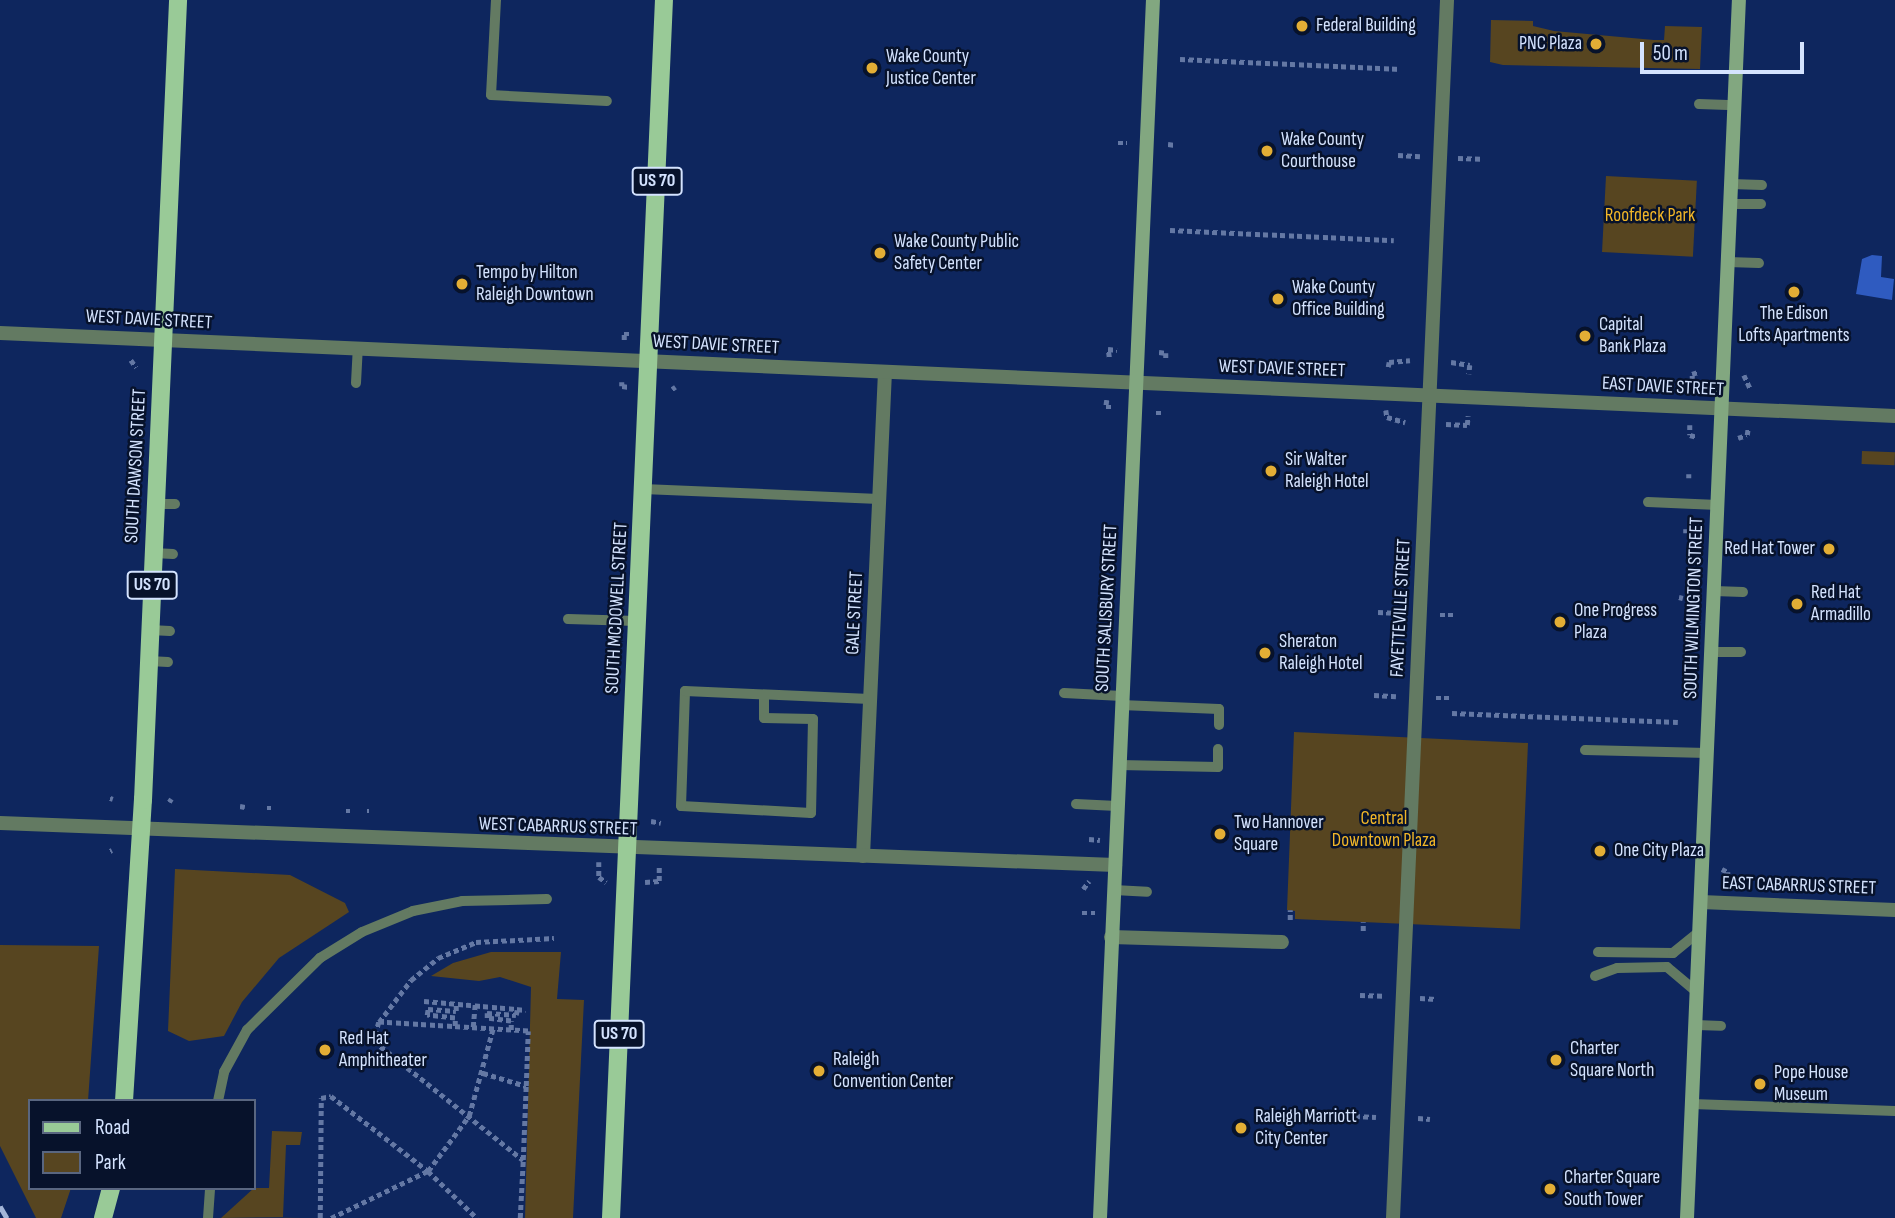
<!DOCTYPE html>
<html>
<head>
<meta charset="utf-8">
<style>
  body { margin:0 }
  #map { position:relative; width:1895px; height:1218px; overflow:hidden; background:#0e265e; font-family:"Sofia Sans Condensed",sans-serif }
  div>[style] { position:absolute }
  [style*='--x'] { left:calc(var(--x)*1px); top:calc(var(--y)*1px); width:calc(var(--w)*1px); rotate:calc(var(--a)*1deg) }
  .green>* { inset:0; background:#574520; transform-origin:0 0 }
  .water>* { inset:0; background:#2f5bc0 }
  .path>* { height:4.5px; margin-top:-2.25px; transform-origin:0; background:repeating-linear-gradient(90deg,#6478a4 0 5px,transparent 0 8.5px) }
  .service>* { height:10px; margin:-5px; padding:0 5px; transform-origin:5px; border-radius:5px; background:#637a62 }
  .pedestrian>* { height:14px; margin:-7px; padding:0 7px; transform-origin:7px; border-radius:7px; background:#637a62 }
  .minor>* { height:14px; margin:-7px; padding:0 7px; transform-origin:7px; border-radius:7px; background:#637a62 }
  .tertiary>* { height:14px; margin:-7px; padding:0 7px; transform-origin:7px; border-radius:7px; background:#637a62 }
  .secondary>* { height:14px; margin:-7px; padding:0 7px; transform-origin:7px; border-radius:7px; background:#82a780 }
  .primary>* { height:18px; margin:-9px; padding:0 9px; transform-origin:9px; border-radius:9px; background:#99ca97 }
  .rail>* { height:5px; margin-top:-2.5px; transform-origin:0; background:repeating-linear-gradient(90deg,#a3b5d8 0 14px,transparent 0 21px) }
  .dots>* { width:19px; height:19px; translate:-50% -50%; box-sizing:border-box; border:4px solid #07122b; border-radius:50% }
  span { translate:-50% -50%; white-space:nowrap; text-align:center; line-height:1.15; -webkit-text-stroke:5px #07122b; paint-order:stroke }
  .shield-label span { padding:2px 5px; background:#07122b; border:2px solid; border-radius:5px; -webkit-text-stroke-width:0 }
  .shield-label { font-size:18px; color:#d4e3ff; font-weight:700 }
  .poi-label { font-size:19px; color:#d4e3ff }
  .left { translate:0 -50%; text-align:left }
  .right { translate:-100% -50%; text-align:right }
  .park-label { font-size:19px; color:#f1b628 }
  .street-label { font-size:19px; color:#d4e3ff }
  .legend { position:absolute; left:28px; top:1099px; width:228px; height:91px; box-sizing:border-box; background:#07122b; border:2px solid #596680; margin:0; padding:9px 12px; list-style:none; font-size:21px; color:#d4e3ff }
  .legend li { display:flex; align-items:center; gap:14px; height:35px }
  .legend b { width:35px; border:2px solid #596680 }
  .scale { position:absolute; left:1640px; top:42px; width:164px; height:32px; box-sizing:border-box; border:4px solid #d4e3ff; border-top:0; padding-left:9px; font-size:21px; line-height:24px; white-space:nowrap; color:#d4e3ff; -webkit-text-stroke:5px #07122b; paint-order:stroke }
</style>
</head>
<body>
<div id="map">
  <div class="green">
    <i style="clip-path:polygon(1491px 20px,1533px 21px,1533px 26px,1554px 31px,1654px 40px,1664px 40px,1665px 26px,1702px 27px,1700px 69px,1503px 65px,1490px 62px)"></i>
    <i style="left:1606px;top:176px;width:91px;height:76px;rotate:3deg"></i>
    <i style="left:1862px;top:451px;width:33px;height:13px;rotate:2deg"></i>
    <i style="clip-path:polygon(1294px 732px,1528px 743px,1520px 929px,1295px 919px,1295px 911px,1287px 910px)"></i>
    <i style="clip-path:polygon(175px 869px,290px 875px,345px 903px,349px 912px,279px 958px,242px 1002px,224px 1036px,189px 1041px,168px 1031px)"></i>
    <i style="clip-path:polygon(0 945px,99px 946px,88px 1101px,30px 1101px,30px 1188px,71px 1188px,61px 1218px,36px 1218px,0 1146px)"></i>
    <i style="clip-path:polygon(491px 952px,561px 952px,557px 999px,584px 1000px,573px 1218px,525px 1218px,531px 987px,500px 977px,479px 981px,431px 976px,453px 963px)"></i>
    <i style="clip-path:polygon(272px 1131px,302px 1132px,300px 1145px,286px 1145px,283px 1217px,303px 1217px,221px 1218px,254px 1188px,269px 1188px)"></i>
  </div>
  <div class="water">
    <i style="clip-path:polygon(1872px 255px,1882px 256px,1881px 277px,1894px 279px,1892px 300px,1856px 294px,1862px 259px)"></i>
  </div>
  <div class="path">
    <i style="--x:1180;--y:59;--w:221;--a:2.6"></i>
    <i style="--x:1118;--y:143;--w:9;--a:0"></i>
    <i style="--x:1168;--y:144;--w:7;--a:8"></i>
    <i style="--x:1398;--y:155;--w:22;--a:3"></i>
    <i style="--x:1458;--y:158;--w:23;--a:2"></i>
    <i style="--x:1170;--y:230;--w:224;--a:2.6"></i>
    <i style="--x:132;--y:317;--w:5;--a:-22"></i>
    <i style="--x:669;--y:334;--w:11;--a:38"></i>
    <i style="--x:624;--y:340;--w:6;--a:-90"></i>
    <i style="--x:624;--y:334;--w:7;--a:0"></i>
    <i style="--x:1159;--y:352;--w:7;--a:8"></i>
    <i style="--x:1166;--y:353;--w:7;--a:90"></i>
    <i style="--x:1109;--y:357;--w:8;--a:-97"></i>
    <i style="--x:1108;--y:349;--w:9;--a:6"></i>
    <i style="--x:131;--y:360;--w:9;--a:54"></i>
    <i style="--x:1451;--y:362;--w:19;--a:9"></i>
    <i style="--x:1470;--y:365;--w:9;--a:96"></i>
    <i style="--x:1388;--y:367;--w:5;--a:-79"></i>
    <i style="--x:1389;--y:362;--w:21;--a:-5"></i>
    <i style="--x:1744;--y:375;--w:14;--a:65"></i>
    <i style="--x:1692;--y:381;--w:7;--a:-90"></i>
    <i style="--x:1692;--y:374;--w:6;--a:-18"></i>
    <i style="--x:622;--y:382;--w:4;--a:90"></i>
    <i style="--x:622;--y:386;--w:7;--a:8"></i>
    <i style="--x:672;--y:389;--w:4;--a:-34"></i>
    <i style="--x:1107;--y:400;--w:7;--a:98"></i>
    <i style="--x:1106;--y:407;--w:6;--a:0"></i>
    <i style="--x:1386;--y:410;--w:7;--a:82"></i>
    <i style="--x:1387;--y:417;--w:19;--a:16"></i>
    <i style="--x:1156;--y:413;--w:6;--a:0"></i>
    <i style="--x:1446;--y:424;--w:21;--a:3"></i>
    <i style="--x:1467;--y:425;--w:9;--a:-84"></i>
    <i style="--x:1690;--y:425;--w:10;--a:90"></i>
    <i style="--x:1690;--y:435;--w:7;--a:16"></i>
    <i style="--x:1738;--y:438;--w:9;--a:-18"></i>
    <i style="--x:1747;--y:435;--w:7;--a:-82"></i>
    <i style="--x:1689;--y:474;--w:4;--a:90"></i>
    <i style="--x:1686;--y:529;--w:4;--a:90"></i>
    <i style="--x:1679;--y:597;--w:4;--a:14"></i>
    <i style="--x:1378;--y:612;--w:21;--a:3"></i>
    <i style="--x:1440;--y:615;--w:17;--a:0"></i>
    <i style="--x:1374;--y:695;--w:22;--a:3"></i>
    <i style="--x:1436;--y:698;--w:17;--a:0"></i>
    <i style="--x:1452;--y:713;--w:226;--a:2.3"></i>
    <i style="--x:110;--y:798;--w:3;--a:18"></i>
    <i style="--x:169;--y:802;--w:4;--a:-56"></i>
    <i style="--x:240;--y:806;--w:5;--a:11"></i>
    <i style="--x:267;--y:808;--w:4;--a:0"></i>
    <i style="--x:346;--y:811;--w:4;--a:0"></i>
    <i style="--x:367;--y:811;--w:2;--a:0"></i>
    <i style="--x:651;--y:821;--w:10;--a:11"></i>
    <i style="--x:1089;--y:839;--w:11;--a:5"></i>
    <i style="--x:110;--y:851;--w:2;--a:-27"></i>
    <i style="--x:599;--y:862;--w:15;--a:90"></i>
    <i style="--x:599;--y:877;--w:9;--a:36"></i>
    <i style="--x:1722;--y:869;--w:7;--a:27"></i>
    <i style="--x:1728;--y:872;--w:7;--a:90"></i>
    <i style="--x:645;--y:882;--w:14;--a:-4"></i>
    <i style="--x:659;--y:881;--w:15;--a:-90"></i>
    <i style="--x:1083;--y:889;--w:10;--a:-53"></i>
    <i style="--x:1082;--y:913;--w:13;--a:0"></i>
    <i style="--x:1290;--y:920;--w:10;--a:-90"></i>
    <i style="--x:1363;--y:931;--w:9;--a:-90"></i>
    <i style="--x:1360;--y:995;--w:23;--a:2"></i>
    <i style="--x:1420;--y:998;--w:16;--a:4"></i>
    <i style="--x:424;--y:1001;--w:102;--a:5"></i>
    <i style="--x:379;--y:1022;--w:53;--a:-52.7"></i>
    <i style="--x:411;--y:980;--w:35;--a:-39"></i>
    <i style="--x:438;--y:958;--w:41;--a:-22.8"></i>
    <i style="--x:476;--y:942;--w:78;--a:-2.9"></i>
    <i style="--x:455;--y:1026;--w:8;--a:-90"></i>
    <i style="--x:455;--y:1018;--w:28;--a:-174"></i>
    <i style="--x:427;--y:1015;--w:6;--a:-81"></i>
    <i style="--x:428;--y:1009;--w:28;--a:4"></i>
    <i style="--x:456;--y:1011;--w:7;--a:-90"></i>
    <i style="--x:473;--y:1027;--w:24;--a:-85"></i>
    <i style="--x:511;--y:1030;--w:9;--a:-90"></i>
    <i style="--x:511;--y:1021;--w:24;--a:-173"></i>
    <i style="--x:487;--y:1018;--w:5;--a:-90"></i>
    <i style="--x:487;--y:1013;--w:29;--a:4"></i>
    <i style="--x:516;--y:1015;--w:5;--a:-79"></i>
    <i style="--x:483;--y:1073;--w:45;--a:16.8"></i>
    <i style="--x:1355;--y:1116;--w:21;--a:3"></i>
    <i style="--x:1418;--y:1118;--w:12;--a:5"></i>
    <i style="--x:320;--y:1218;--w:120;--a:-89.5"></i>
    <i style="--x:321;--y:1098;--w:10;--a:-11"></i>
    <i style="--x:331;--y:1096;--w:123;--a:37.7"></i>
    <i style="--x:428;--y:1171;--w:68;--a:43.8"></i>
    <i style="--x:331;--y:1218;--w:108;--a:-25.9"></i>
    <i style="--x:428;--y:1171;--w:69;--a:-53.3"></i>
    <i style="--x:469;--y:1116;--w:91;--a:-74.7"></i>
    <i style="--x:520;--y:1218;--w:58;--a:-87"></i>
    <i style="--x:523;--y:1160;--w:74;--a:-87.7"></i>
    <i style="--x:526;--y:1086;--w:55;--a:-87.9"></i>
    <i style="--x:528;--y:1031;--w:149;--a:-176.5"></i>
    <i style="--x:379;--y:1022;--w:20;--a:105"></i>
    <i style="--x:374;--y:1041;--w:191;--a:38.6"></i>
  </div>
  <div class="service">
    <i style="--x:496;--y:0;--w:95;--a:93"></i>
    <i style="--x:491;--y:95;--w:116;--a:3"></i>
    <i style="--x:1699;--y:104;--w:36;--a:2"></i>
    <i style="--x:1731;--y:184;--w:31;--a:2"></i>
    <i style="--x:1730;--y:204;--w:31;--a:0"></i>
    <i style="--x:1728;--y:262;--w:31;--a:2"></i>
    <i style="--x:356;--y:383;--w:35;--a:-87"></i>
    <i style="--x:643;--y:489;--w:236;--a:2.4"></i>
    <i style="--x:1648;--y:502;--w:70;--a:2.5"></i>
    <i style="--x:155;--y:504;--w:20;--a:0"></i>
    <i style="--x:154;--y:553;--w:19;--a:3"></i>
    <i style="--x:1714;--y:591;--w:29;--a:2"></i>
    <i style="--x:568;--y:619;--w:69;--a:1.7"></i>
    <i style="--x:150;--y:630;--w:20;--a:3"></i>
    <i style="--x:1711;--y:652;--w:30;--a:0"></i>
    <i style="--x:149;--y:661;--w:19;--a:3"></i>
    <i style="--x:1064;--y:693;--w:58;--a:3"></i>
    <i style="--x:764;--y:695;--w:23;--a:90"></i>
    <i style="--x:764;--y:718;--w:49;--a:1.2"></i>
    <i style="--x:813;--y:719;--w:94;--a:91.2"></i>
    <i style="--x:811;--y:813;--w:130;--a:-176.9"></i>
    <i style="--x:681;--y:806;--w:115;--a:-88"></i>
    <i style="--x:685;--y:691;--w:185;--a:2.5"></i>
    <i style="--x:1121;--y:705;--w:98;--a:2.3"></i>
    <i style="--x:1219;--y:709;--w:16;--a:90"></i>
    <i style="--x:1585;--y:750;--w:122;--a:1.4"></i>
    <i style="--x:1119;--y:765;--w:99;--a:1.2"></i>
    <i style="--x:1218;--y:767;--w:18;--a:-90"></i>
    <i style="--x:1076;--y:804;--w:41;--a:2.8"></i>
    <i style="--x:1114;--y:890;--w:33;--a:3"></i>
    <i style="--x:1598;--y:952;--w:75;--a:0.8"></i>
    <i style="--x:1673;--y:953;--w:35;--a:-39"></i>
    <i style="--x:1595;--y:976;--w:23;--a:-20"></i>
    <i style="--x:1617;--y:968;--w:50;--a:-1.1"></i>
    <i style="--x:1667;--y:967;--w:39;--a:40"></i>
    <i style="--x:1696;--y:1025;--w:25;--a:2"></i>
    <i style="--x:218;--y:1101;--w:30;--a:-78"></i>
    <i style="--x:224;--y:1072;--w:48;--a:-61.3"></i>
    <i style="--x:247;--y:1030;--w:103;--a:-44.6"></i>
    <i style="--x:320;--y:958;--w:49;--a:-31.8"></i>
    <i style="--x:362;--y:932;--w:55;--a:-22.4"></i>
    <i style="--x:413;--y:911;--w:50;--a:-11.5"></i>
    <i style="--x:462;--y:901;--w:85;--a:-1.3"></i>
    <i style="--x:1692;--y:1104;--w:203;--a:2"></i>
    <i style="--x:208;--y:1218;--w:30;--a:-86"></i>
  </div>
  <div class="pedestrian">
    <i style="--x:1111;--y:937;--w:171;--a:1.7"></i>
  </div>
  <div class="minor">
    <i style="--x:0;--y:333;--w:163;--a:2.5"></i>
    <i style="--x:863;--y:856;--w:484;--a:-87.4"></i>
    <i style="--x:1393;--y:1218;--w:1219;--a:-87.46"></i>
  </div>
  <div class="tertiary">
    <i style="--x:163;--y:340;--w:1734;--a:2.51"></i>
    <i style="--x:0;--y:823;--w:1116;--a:2.16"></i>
    <i style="--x:1701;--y:902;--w:194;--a:2.4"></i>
  </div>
  <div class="secondary">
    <i style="--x:1100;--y:1218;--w:1219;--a:-87.51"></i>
    <i style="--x:1687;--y:1218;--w:1219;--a:-87.56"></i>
  </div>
  <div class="primary">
    <i style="--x:124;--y:1101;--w:302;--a:-86.4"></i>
    <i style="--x:143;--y:800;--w:801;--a:-87.49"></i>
    <i style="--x:103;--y:1218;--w:31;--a:-75"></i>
    <i style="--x:611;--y:1218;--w:1219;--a:-87.51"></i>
  </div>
  <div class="rail">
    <i style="--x:0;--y:1206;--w:14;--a:60"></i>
  </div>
  <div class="dots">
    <i style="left:1302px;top:26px;background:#e3ae35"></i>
    <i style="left:1596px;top:44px;background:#e3ae35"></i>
    <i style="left:872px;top:68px;background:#e3ae35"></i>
    <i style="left:1267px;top:151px;background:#e3ae35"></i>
    <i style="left:880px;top:253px;background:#e3ae35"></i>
    <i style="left:462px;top:284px;background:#e3ae35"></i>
    <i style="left:1794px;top:292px;background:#e3ae35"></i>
    <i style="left:1278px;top:299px;background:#e3ae35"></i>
    <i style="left:1585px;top:336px;background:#e3ae35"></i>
    <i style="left:1271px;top:471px;background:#e3ae35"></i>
    <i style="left:1829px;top:549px;background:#e3ae35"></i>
    <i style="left:1797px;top:604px;background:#e3ae35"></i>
    <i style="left:1560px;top:622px;background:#e3ae35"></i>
    <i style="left:1265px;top:653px;background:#e3ae35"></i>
    <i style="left:1220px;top:834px;background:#e3ae35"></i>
    <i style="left:1600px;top:851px;background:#e3ae35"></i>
    <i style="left:325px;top:1050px;background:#e3ae35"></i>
    <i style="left:1556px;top:1060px;background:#e3ae35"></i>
    <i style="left:819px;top:1071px;background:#e3ae35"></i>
    <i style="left:1760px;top:1084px;background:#e3ae35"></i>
    <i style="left:1241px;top:1128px;background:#e3ae35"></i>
    <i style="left:1550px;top:1189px;background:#e3ae35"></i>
  </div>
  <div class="shield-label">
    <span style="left:657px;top:181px">US 70</span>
    <span style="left:152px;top:585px">US 70</span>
    <span style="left:619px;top:1034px">US 70</span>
  </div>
  <div class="poi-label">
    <span class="left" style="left:1316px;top:26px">Federal Building</span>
    <span class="right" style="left:1582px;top:44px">PNC Plaza</span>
    <span class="left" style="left:886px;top:68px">Wake County<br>Justice Center</span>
    <span class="left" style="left:1281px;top:151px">Wake County<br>Courthouse</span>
    <span class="left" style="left:894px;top:253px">Wake County Public<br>Safety Center</span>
    <span class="left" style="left:476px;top:284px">Tempo by Hilton<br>Raleigh Downtown</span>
    <span class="left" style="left:1292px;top:299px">Wake County<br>Office Building</span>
    <span style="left:1794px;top:325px">The Edison<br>Lofts Apartments</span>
    <span class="left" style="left:1599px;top:336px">Capital<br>Bank Plaza</span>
    <span class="left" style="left:1285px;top:471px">Sir Walter<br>Raleigh Hotel</span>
    <span class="right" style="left:1815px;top:549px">Red Hat Tower</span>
    <span class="left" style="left:1811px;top:604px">Red Hat<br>Armadillo</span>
    <span class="left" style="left:1574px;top:622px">One Progress<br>Plaza</span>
    <span class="left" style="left:1279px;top:653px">Sheraton<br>Raleigh Hotel</span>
    <span class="left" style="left:1234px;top:834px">Two Hannover<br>Square</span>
    <span class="left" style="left:1614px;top:851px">One City Plaza</span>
    <span class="left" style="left:339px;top:1050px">Red Hat<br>Amphitheater</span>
    <span class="left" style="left:1570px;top:1060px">Charter<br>Square North</span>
    <span class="left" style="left:833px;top:1071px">Raleigh<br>Convention Center</span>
    <span class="left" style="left:1774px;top:1084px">Pope House<br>Museum</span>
    <span class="left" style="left:1255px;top:1128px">Raleigh Marriott<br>City Center</span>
    <span class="left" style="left:1564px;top:1189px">Charter Square<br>South Tower</span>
  </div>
  <div class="park-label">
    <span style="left:1650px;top:216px">Roofdeck Park</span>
    <span style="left:1384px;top:830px">Central<br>Downtown Plaza</span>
  </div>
  <div class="street-label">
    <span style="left:149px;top:320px;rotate:3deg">WEST DAVIE STREET</span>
    <span style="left:716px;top:345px;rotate:3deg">WEST DAVIE STREET</span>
    <span style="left:1282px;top:369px;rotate:2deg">WEST DAVIE STREET</span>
    <span style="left:1663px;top:387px;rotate:3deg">EAST DAVIE STREET</span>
    <span style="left:136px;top:466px;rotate:-87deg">SOUTH DAWSON STREET</span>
    <span style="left:617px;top:608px;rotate:-87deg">SOUTH MCDOWELL STREET</span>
    <span style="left:1107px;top:608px;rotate:-87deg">SOUTH SALISBURY STREET</span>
    <span style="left:1401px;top:608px;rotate:-87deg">FAYETTEVILLE STREET</span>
    <span style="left:1694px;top:608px;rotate:-88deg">SOUTH WILMINGTON STREET</span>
    <span style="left:855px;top:613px;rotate:-87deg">GALE STREET</span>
    <span style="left:558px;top:827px;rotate:2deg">WEST CABARRUS STREET</span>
    <span style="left:1799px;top:886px;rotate:2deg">EAST CABARRUS STREET</span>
  </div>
  <ul class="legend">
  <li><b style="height:9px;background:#99ca97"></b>Road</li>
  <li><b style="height:19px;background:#574520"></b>Park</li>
  </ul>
  <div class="scale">50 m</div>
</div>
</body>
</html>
